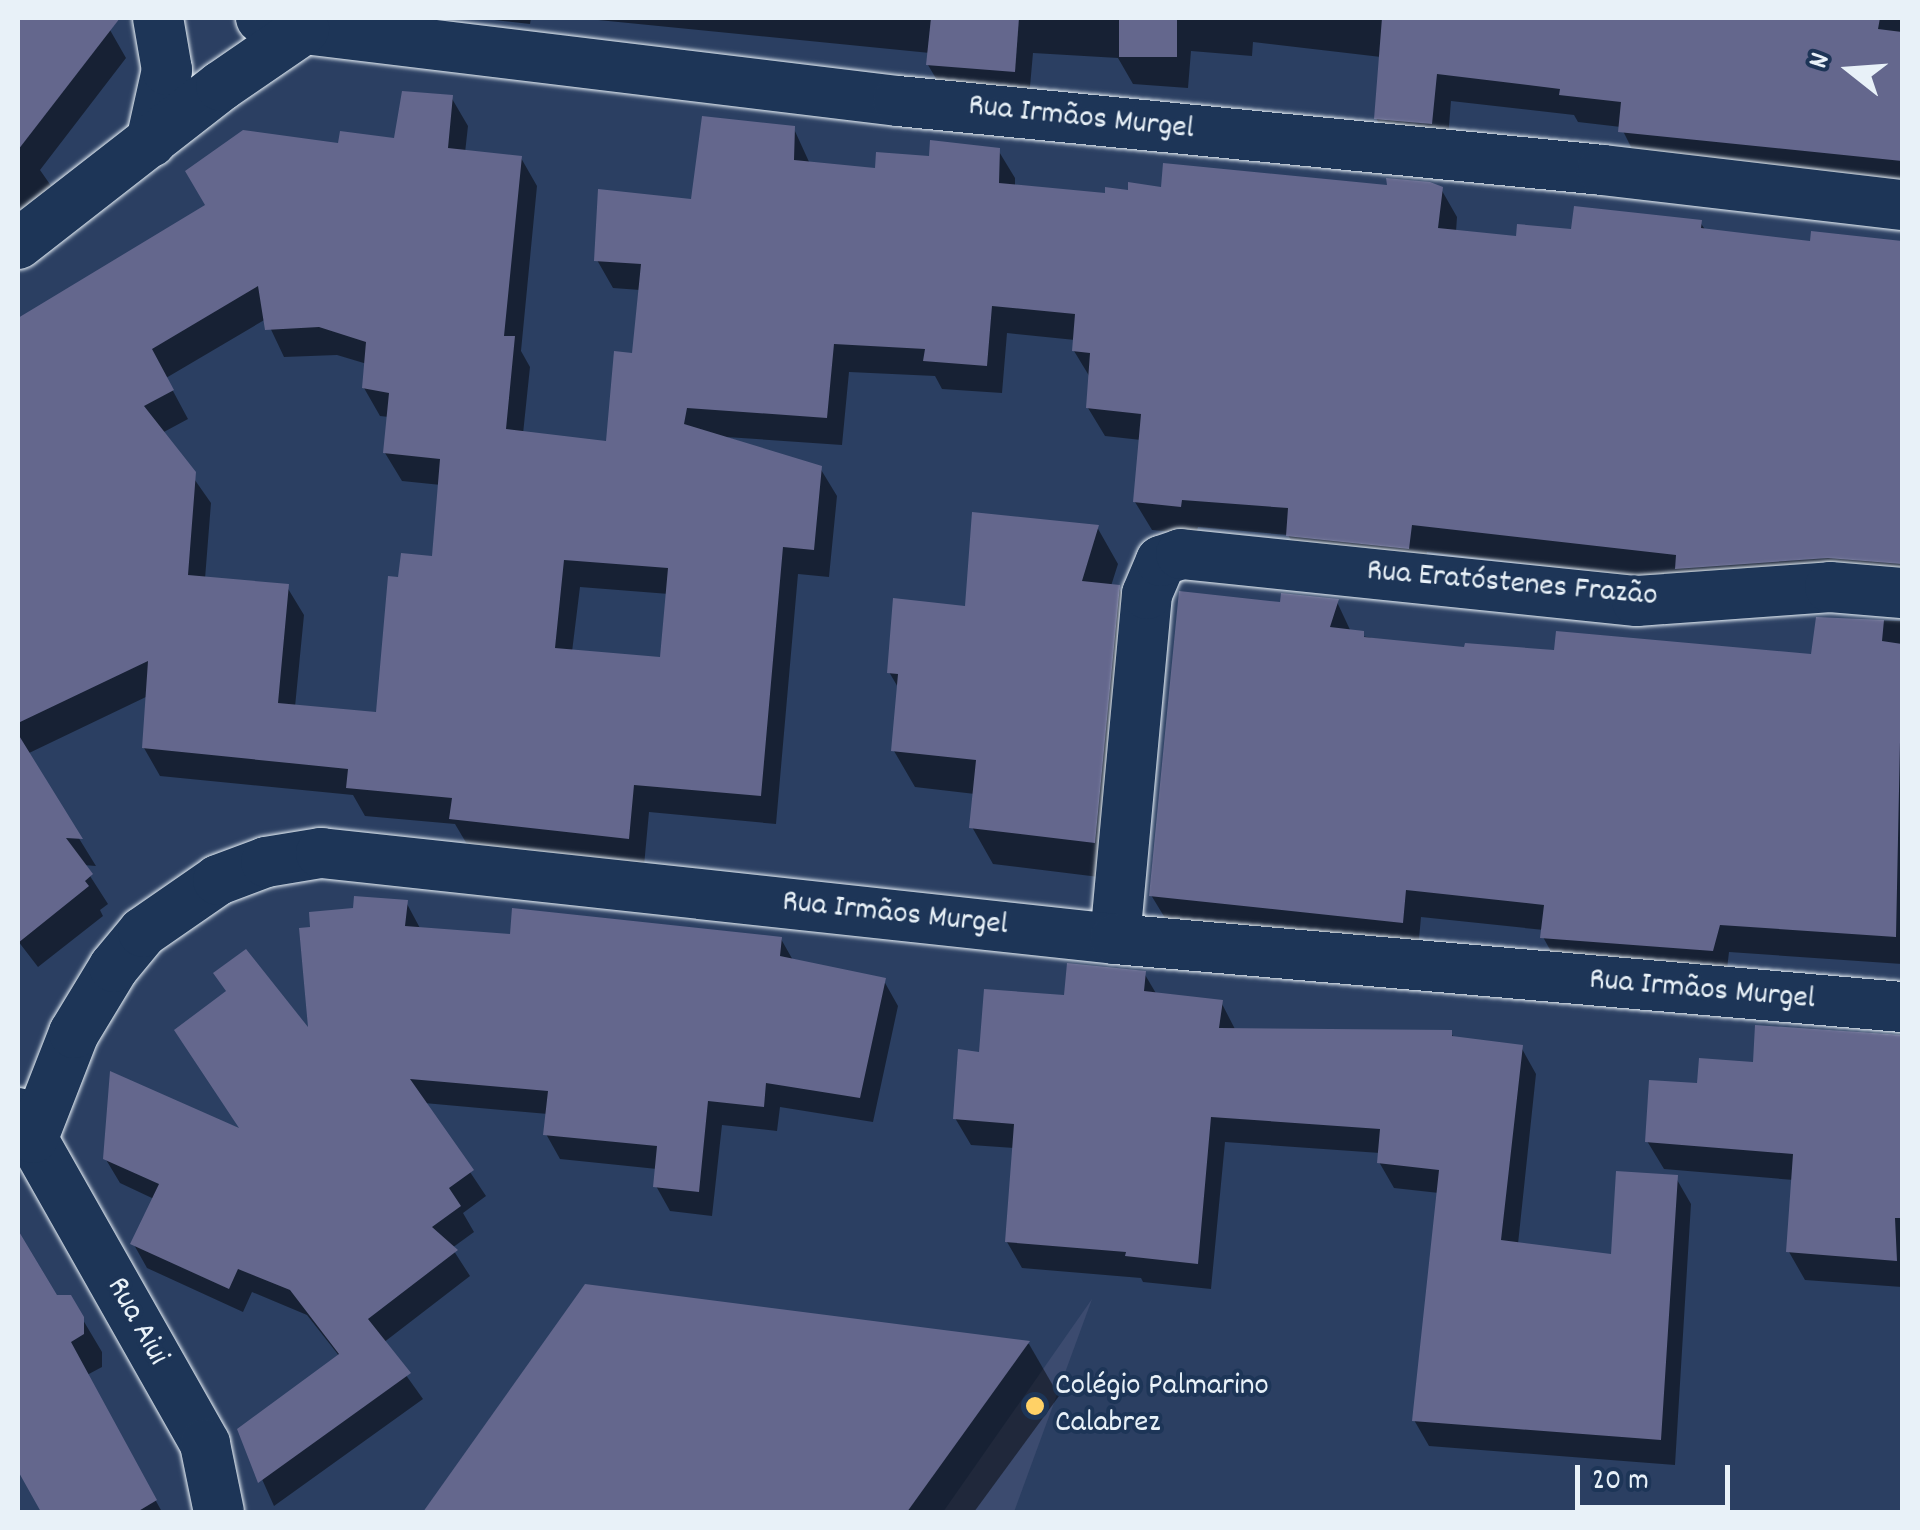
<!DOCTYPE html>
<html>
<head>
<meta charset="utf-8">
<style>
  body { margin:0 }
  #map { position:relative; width:1920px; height:1530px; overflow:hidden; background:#2b3f62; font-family:Dekko,sans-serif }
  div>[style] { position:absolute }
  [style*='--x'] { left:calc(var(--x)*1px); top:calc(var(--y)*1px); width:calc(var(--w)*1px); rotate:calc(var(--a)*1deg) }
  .built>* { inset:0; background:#3c4b6f }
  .shadow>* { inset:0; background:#0007 }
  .building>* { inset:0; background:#64678d; transform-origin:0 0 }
  .roads { filter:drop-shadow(0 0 2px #e8f1f8) drop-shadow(0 0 2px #e8f1f8) }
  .minor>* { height:50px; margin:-25px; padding:0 25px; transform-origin:25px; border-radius:25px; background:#1d3557 }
  .dots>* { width:28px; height:28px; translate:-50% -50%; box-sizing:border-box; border:5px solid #1d3557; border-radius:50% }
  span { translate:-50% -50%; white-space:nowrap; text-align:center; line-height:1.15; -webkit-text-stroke:8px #1d3557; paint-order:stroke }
  .street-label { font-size:32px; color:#e8f1f8 }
  .poi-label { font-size:32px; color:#e8f1f8 }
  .left { translate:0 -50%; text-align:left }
  .frame { position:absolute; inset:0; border:20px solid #e8f1f8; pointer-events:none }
  .north { position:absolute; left:1800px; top:20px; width:100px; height:100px; -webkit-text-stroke:8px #1d3557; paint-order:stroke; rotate:287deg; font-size:28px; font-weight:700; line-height:40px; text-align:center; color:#e8f1f8 }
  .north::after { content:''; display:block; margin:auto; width:35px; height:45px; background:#e8f1f8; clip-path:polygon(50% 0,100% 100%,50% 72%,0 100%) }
  .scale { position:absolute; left:1575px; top:1465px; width:155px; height:45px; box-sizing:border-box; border:5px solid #e8f1f8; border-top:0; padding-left:12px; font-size:30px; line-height:35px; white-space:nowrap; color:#e8f1f8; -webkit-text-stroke:8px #1d3557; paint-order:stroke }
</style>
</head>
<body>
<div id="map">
  <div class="built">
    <i style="clip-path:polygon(1092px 1299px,1014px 1512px,943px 1512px)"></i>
  </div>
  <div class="shadow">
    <i style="clip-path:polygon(18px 18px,94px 18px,110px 30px,126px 58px,40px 170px,63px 203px,18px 240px)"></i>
    <i style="clip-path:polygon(476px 18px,531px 18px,530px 24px)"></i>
    <i style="clip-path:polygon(578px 18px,1902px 18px,1902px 186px,1637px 159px,1621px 127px,1578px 122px,1574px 115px,1451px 101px,1447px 151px,1392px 146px,1376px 118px,1381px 57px,1253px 42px,1252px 56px,1191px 51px,1188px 88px,1133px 84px,1118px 58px,1033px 53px,1029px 98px,944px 92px,928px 65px,930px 53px)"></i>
    <i style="clip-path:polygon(evenodd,451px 97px,468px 126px,465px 153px,521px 158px,537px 186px,521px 351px,530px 367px,523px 434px,608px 444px,634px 356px,640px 290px,613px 288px,597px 260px,693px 202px,794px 129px,810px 164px,877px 170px,998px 150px,1015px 178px,1015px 187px,1107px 196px,1163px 190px,1441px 189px,1457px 217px,1456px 232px,1518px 239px,1700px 222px,1706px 231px,1813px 244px,1814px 233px,1902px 243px,1902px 590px,1685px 582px,1427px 552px,1424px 576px,1305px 564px,1288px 535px,1198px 527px,1196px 534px,1152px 530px,1135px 502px,1141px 440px,1105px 436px,1088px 408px,1091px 379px,1074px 351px,1075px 340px,1007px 333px,1002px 393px,942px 389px,935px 376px,849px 372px,842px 445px,726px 437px,820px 468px,837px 496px,829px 577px,798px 574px,776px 824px,649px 812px,644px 866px,468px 846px,455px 824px,365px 816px,353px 795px,160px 776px,144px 748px,148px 696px,27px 754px,96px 866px,83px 865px,108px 904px,100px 910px,103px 916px,38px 967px,18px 941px,18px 321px,208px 206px,340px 145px,396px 141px,451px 97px,266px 319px,284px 357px,337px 355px,367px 364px,364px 388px,380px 416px,389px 417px,385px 453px,402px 481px,441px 485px,435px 559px,400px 580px,378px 715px,295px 707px,304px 615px,287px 587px,205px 579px,211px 503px,162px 433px,188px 419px,166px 378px,266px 319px,451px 97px,580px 587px,669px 594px,662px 660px,572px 652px,580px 587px)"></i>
    <i style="clip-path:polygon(1097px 527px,1118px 564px,1111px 586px,1118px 587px,1140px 624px,1115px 879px,993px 864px,972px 827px,975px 794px,915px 787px,894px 751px,899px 689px,889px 672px,967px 609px)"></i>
    <i style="clip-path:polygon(1337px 602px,1352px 634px,1406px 645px,1557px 653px,1814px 656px,1818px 619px,1902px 621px,1902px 964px,1729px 952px,1726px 978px,1559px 966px,1543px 937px,1544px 930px,1421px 917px,1418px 950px,1168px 923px,1151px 895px,1283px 604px)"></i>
    <i style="clip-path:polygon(406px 902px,421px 930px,513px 936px,781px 939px,794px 962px,884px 981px,898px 1006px,873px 1122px,780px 1107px,777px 1131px,722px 1125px,712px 1216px,670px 1211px,656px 1186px,657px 1169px,560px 1159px,546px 1134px,548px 1114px,424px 1103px,486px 1196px,463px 1213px,474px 1232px,452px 1248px,470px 1276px,383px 1343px,423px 1399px,274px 1506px,240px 1430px,340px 1357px,307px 1315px,252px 1292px,243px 1312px,147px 1268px,133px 1243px,154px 1199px,120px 1183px,105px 1158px,242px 1132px)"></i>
    <i style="clip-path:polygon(1144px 973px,1157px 995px,1221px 1002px,1236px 1031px,1451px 1033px,1455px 1039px,1521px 1047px,1536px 1074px,1518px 1244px,1613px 1257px,1676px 1178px,1691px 1204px,1675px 1465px,1429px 1446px,1414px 1420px,1439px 1193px,1394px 1188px,1379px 1162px,1380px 1153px,1225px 1142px,1211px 1289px,1143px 1282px,1141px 1278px,1022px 1268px,1007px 1242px,1014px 1148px,971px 1145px,955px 1118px,981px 1054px,1066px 998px)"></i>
    <i style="clip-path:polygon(1758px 1028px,1902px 1038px,1902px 1287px,1805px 1280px,1789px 1252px,1794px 1180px,1664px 1169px,1647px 1141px,1700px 1086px,1756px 1064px)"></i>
    <i style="clip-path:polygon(18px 1252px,56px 1298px,70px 1298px,102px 1352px,102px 1367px,87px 1375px,162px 1512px,43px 1512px,18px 1466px)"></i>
    <i style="clip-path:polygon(586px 1286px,1029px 1344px,1059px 1396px,974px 1512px,426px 1512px)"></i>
  </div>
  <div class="building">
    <i style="clip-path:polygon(18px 18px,120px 18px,18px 150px)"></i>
    <i style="clip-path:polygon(931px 18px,1019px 18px,1015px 72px,926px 65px)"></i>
    <i style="left:1119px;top:18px;width:58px;height:39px"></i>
    <i style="clip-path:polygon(1382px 18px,1880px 18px,1878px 29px,1902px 32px,1902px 161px,1618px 132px,1621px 102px,1559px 95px,1560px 89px,1437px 74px,1432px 124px,1374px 119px)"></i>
    <i style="clip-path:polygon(evenodd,402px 91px,453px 95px,448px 148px,522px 156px,504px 336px,515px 336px,506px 429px,606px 441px,614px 351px,632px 353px,641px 264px,594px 261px,598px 189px,691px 199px,702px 116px,795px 126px,794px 160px,875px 168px,876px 152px,929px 156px,930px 140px,1000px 148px,999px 183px,1105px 193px,1105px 187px,1128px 190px,1128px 182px,1161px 187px,1163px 163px,1387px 185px,1386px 178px,1430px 182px,1443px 187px,1438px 228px,1516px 236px,1517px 224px,1571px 229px,1574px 206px,1702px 220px,1701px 228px,1810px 241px,1811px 231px,1902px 241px,1902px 564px,1828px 558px,1675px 569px,1676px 555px,1412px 525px,1409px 549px,1286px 536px,1288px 508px,1182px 500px,1181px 507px,1133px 502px,1141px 414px,1086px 408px,1090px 353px,1072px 351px,1075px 314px,992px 306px,987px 366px,923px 361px,925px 349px,834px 344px,827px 418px,687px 408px,684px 424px,822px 466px,814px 550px,783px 547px,761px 796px,634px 785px,629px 839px,449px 819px,452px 798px,346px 788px,348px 769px,142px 748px,148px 661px,18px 723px,18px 318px,205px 205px,185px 171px,243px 130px,338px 143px,340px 131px,394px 138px,402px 91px,258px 286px,265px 330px,319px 327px,366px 342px,362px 388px,389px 393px,383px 453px,440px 459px,432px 556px,401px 553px,398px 577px,388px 576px,376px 712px,278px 703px,289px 584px,188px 575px,196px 472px,144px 406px,174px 390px,152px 349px,258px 286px,402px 91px,564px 560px,668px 568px,660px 657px,555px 648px,564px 560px)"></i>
    <i style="clip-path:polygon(972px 512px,1099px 525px,1082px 581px,1120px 585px,1095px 843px,969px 828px,976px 760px,891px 751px,898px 674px,887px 673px,893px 598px,965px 606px)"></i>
    <i style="clip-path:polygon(1179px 591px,1280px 602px,1281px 593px,1339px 599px,1330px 627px,1364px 631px,1364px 637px,1464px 647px,1465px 643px,1554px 650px,1556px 631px,1811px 654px,1816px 617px,1884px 620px,1882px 641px,1902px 644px,1896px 937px,1720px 925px,1713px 951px,1540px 938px,1544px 905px,1406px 890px,1403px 923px,1149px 896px)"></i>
    <i style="clip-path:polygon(18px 734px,83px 839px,66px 838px,93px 874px,85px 881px,89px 886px,18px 943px)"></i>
    <i style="clip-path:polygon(354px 896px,408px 900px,405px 926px,510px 934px,512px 908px,782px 937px,780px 956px,886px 978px,860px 1098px,766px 1083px,764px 1107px,708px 1101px,699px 1192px,653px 1187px,657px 1146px,543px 1135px,548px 1091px,410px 1079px,474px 1170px,449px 1188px,461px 1206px,432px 1227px,458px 1250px,368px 1319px,411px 1373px,258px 1483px,237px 1429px,339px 1354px,290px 1290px,238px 1269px,229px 1289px,130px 1244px,159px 1184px,103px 1159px,110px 1071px,239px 1128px,174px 1030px,226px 991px,213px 973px,246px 949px,308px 1027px,299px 928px,310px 927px,309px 912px,353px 908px)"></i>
    <i style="clip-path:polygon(1067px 963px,1146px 971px,1144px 991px,1223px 1000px,1219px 1028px,1452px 1030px,1452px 1036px,1523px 1045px,1501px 1240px,1611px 1254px,1616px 1171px,1678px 1175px,1661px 1440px,1412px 1421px,1439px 1170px,1377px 1163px,1380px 1129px,1211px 1117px,1198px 1264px,1125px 1256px,1126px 1252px,1005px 1242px,1014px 1124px,953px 1119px,958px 1049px,979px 1052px,984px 989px,1064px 995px)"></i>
    <i style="clip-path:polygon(1755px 1025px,1902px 1035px,1902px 1218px,1895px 1218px,1897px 1261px,1786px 1252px,1793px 1154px,1645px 1142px,1649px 1080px,1697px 1083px,1699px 1058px,1753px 1062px)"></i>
    <i style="clip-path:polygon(18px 1230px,57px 1295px,71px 1295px,84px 1317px,84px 1334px,71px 1342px,157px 1500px,137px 1512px,41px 1512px,18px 1471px)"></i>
    <i style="clip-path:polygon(585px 1284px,1030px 1341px,907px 1512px,423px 1512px)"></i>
  </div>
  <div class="roads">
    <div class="minor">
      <i style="--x:261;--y:18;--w:44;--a:14.3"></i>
      <i style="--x:304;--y:29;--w:598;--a:6.91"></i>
      <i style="--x:898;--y:101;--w:708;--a:5.59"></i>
      <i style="--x:1603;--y:170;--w:301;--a:6.7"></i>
      <i style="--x:151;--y:142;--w:74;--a:-77.5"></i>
      <i style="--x:167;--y:70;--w:53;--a:-99.8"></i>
      <i style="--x:18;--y:244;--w:257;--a:-37.9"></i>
      <i style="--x:221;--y:86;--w:101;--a:-34.5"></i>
      <i style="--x:1115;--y:939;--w:346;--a:-84.7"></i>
      <i style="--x:1147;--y:594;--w:36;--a:-67"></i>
      <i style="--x:1161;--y:561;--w:21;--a:-19"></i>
      <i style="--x:1181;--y:554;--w:458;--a:5.9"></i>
      <i style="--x:1637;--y:601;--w:194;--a:-4.1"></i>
      <i style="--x:1830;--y:587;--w:72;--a:4.8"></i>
      <i style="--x:18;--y:1113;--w:380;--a:60.5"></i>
      <i style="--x:205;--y:1444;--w:69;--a:78.4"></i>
      <i style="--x:33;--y:1138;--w:113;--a:-68.7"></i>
      <i style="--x:74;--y:1033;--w:77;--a:-58.8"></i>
      <i style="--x:114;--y:967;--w:45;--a:-50.4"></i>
      <i style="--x:143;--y:932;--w:91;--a:-34.7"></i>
      <i style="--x:218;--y:880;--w:51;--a:-20.6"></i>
      <i style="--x:266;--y:862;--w:56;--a:-9.3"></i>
      <i style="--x:321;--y:853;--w:799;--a:6.18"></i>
      <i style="--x:1115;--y:939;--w:790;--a:4.94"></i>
    </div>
  </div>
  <div class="dots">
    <i style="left:1035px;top:1406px;background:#ffd166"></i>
  </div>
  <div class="street-label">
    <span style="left:1081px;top:119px;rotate:6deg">Rua Irmãos Murgel</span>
    <span style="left:1512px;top:585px;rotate:5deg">Rua Eratóstenes Frazão</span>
    <span style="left:895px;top:915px;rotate:6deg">Rua Irmãos Murgel</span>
    <span style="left:1702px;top:991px;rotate:5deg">Rua Irmãos Murgel</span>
    <span style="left:136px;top:1322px;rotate:61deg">Rua Aiui</span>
  </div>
  <div class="poi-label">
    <span class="left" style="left:1055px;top:1406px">Colégio Palmarino<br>Calabrez</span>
  </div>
  <div class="frame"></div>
  <div class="north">N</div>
  <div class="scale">20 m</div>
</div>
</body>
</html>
